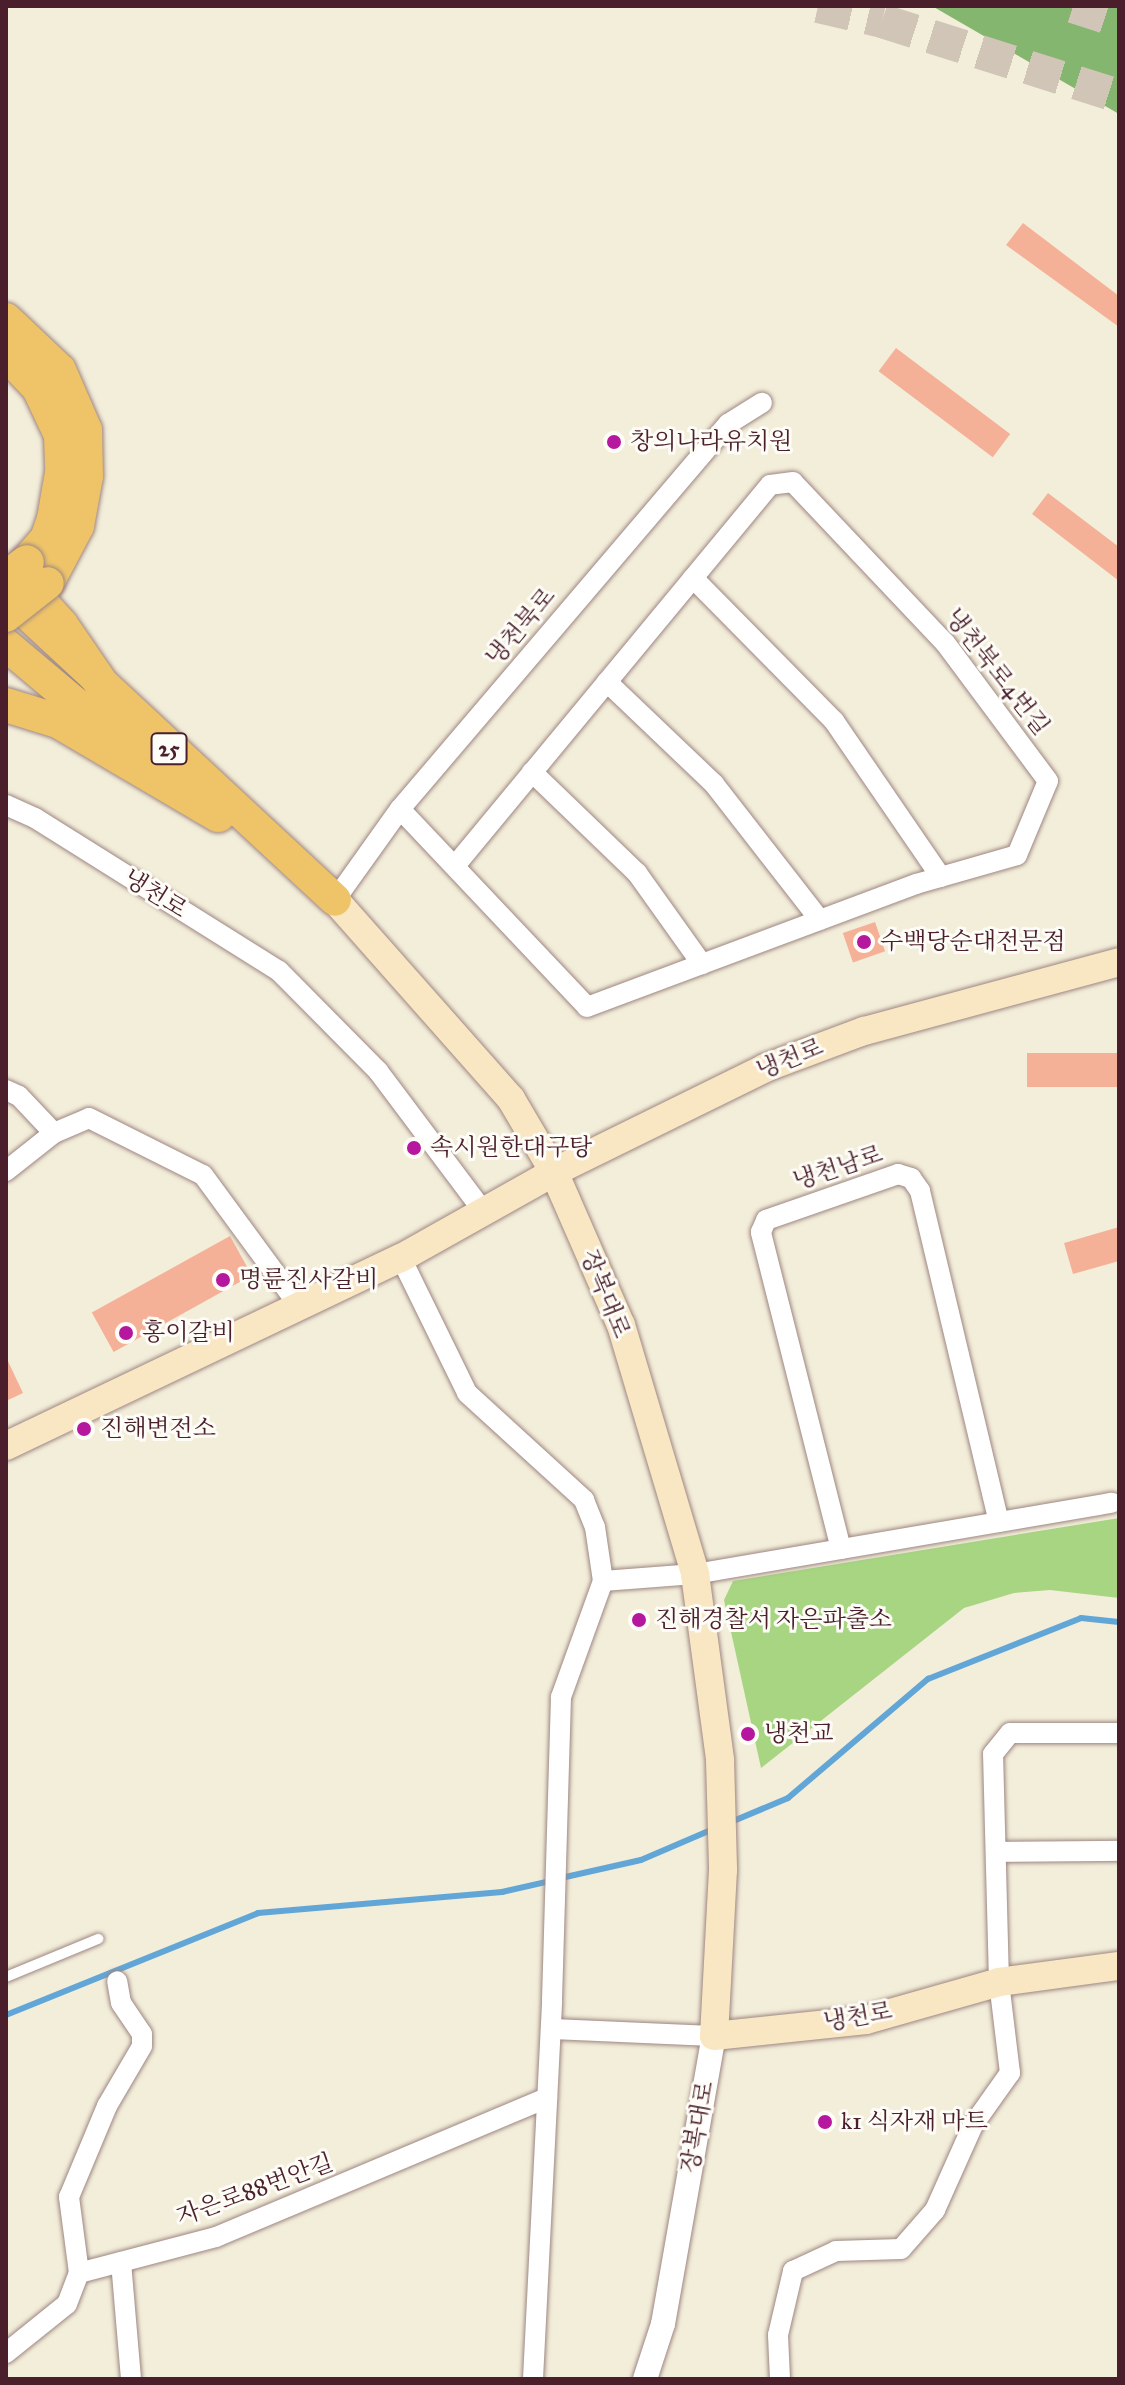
<!DOCTYPE html>
<html>
<head>
<meta charset="utf-8">
<style>
  body { margin:0 }
  #map { position:relative; width:1125px; height:2385px; overflow:hidden; background:#f3eeda; font-family:"IM FELL Great Primer","Noto Serif KR",serif }
  div>[style] { position:absolute }
  [style*='--x'] { left:calc(var(--x)*1px); top:calc(var(--y)*1px); width:calc(var(--w)*1px); rotate:calc(var(--a)*1deg) }
  .green>* { inset:0; background:#a7d582 }
  .forest>* { inset:0; background:#85b670 }
  .stream>* { height:6px; margin:-3px; padding:0 3px; transform-origin:3px; border-radius:3px; background:#62a6d7 }
  .building>* { inset:0; background:#f5b198; transform-origin:0 0 }
  .trunk-tunnel>* { height:34px; margin-top:-17px; transform-origin:0; background:repeating-linear-gradient(90deg,#d1c5b7 0 34px,transparent 0 51px) }
  .roads { filter:drop-shadow(0 0 2px #9e8682) drop-shadow(0 0 2px #9e8682) }
  .service>* { height:10px; margin:-5px; padding:0 5px; transform-origin:5px; border-radius:5px; background:#fff }
  .minor>* { height:20px; margin:-10px; padding:0 10px; transform-origin:10px; border-radius:10px; background:#fff }
  .tertiary>* { height:24px; margin:-12px; padding:0 12px; transform-origin:12px; border-radius:12px; background:#fff }
  .secondary>* { height:28px; margin:-14px; padding:0 14px; transform-origin:14px; border-radius:14px; background:#f9e7c3 }
  .primary>* { height:32px; margin:-16px; padding:0 16px; transform-origin:16px; border-radius:16px; background:#efc469 }
  .trunk>* { height:34px; margin:-17px; padding:0 17px; transform-origin:17px; border-radius:17px; background:#efc469 }
  .bridges { filter:drop-shadow(0 0 2px #9e8682) drop-shadow(0 0 2px #9e8682) }
  .primary-bridge>* { height:32px; margin:-16px; padding:0 16px; transform-origin:16px; border-radius:16px; background:#efc469 }
  .trunk-bridge>* { height:34px; margin:-17px; padding:0 17px; transform-origin:17px; border-radius:17px; background:#efc469 }
  .dots>* { width:22px; height:22px; translate:-50% -50%; box-sizing:border-box; border:4px solid #fdfcf7; border-radius:50% }
  span { translate:-50% -50%; white-space:nowrap; text-align:center; line-height:1.15; -webkit-text-stroke:6px #fdfcf7; paint-order:stroke }
  .shield-label span { padding:2px 6px; background:#fdfcf7; border:2px solid; border-radius:6px; -webkit-text-stroke-width:0 }
  .shield-label { font-size:22px; color:#4a1f2b; font-weight:700 }
  .poi-label { font-size:24px; color:#4a1f2b }
  .left { translate:0 -50%; text-align:left }
  .street-label { font-size:24px; color:#4a1f2b }
  .frame { position:absolute; inset:0; border:8px solid #4a1f2b; pointer-events:none }
</style>
</head>
<body>
<div id="map">
  <div class="green">
    <i style="clip-path:polygon(1119px 1518px,1119px 1598px,1050px 1590px,1014px 1593px,964px 1608px,761px 1768px,724px 1600px,733px 1581px)"></i>
  </div>
  <div class="forest">
    <i style="clip-path:polygon(932px 6px,1119px 6px,1119px 114px)"></i>
  </div>
  <div class="stream">
    <i style="--x:731;--y:1822;--w:62;--a:-22.8"></i>
    <i style="--x:788;--y:1798;--w:184;--a:-40.4"></i>
    <i style="--x:928;--y:1679;--w:165;--a:-21.7"></i>
    <i style="--x:1081;--y:1618;--w:38;--a:6"></i>
    <i style="--x:561;--y:1878;--w:82;--a:-12.7"></i>
    <i style="--x:641;--y:1860;--w:78;--a:-23.3"></i>
    <i style="--x:6;--y:2015;--w:272;--a:-22"></i>
    <i style="--x:258;--y:1913;--w:245;--a:-4.9"></i>
    <i style="--x:502;--y:1892;--w:49;--a:-12.9"></i>
  </div>
  <div class="building">
    <i style="clip-path:polygon(1023px 223px,1119px 296px,1119px 327px,1006px 245px)"></i>
    <i style="left:896px;top:348px;width:143px;height:29px;rotate:37deg"></i>
    <i style="clip-path:polygon(1048px 493px,1119px 547px,1119px 581px,1032px 514px)"></i>
    <i style="left:875px;top:922px;width:31px;height:34px;rotate:71deg"></i>
    <i style="left:1119px;top:1053px;width:34px;height:92px;rotate:90deg"></i>
    <i style="clip-path:polygon(1119px 1227px,1119px 1261px,1073px 1274px,1064px 1243px)"></i>
    <i style="left:230px;top:1236px;width:45px;height:158px;rotate:61deg"></i>
    <i style="clip-path:polygon(6px 1357px,23px 1393px,6px 1401px)"></i>
  </div>
  <div class="trunk-tunnel">
    <i style="--x:818;--y:6;--w:66;--a:13.2"></i>
    <i style="--x:882;--y:21;--w:249;--a:17.6"></i>
    <i style="--x:1073;--y:6;--w:48;--a:18.1"></i>
  </div>
  <div class="roads">
    <div class="service">
      <i style="--x:6;--y:1977;--w:100;--a:-22.4"></i>
    </div>
    <div class="minor">
      <i style="--x:693;--y:578;--w:201;--a:45.4"></i>
      <i style="--x:834;--y:721;--w:189;--a:55.6"></i>
      <i style="--x:607;--y:682;--w:148;--a:43.6"></i>
      <i style="--x:714;--y:784;--w:172;--a:52.1"></i>
      <i style="--x:532;--y:772;--w:146;--a:43.9"></i>
      <i style="--x:637;--y:873;--w:112;--a:54.5"></i>
      <i style="--x:6;--y:805;--w:32;--a:24"></i>
      <i style="--x:35;--y:818;--w:288;--a:32.1"></i>
      <i style="--x:279;--y:971;--w:141;--a:45.3"></i>
      <i style="--x:378;--y:1071;--w:175;--a:53.1"></i>
      <i style="--x:400;--y:809;--w:272;--a:46.6"></i>
      <i style="--x:587;--y:1007;--w:351;--a:-20.5"></i>
      <i style="--x:916;--y:884;--w:105;--a:-16"></i>
      <i style="--x:1017;--y:855;--w:80;--a:-67.3"></i>
      <i style="--x:1048;--y:781;--w:172;--a:-126.7"></i>
      <i style="--x:945;--y:643;--w:221;--a:-133.4"></i>
      <i style="--x:793;--y:482;--w:23;--a:173"></i>
      <i style="--x:770;--y:485;--w:492;--a:129.6"></i>
      <i style="--x:335;--y:900;--w:112;--a:-54.5"></i>
      <i style="--x:400;--y:809;--w:506;--a:-49.57"></i>
      <i style="--x:728;--y:424;--w:40;--a:-32"></i>
      <i style="--x:6;--y:1090;--w:14;--a:25"></i>
      <i style="--x:19;--y:1096;--w:51;--a:46.6"></i>
      <i style="--x:6;--y:1171;--w:61;--a:-38.4"></i>
      <i style="--x:54;--y:1133;--w:38;--a:-23"></i>
      <i style="--x:89;--y:1118;--w:127;--a:26.6"></i>
      <i style="--x:203;--y:1175;--w:164;--a:53.7"></i>
      <i style="--x:401;--y:1258;--w:150;--a:63.9"></i>
      <i style="--x:467;--y:1393;--w:159;--a:42.4"></i>
      <i style="--x:584;--y:1500;--w:29;--a:68"></i>
      <i style="--x:595;--y:1527;--w:55;--a:81.6"></i>
      <i style="--x:841;--y:1549;--w:327;--a:-104.2"></i>
      <i style="--x:761;--y:1232;--w:13;--a:-67"></i>
      <i style="--x:766;--y:1220;--w:140;--a:-19.2"></i>
      <i style="--x:898;--y:1174;--w:14;--a:17"></i>
      <i style="--x:911;--y:1178;--w:16;--a:55"></i>
      <i style="--x:920;--y:1191;--w:340;--a:76.6"></i>
      <i style="--x:996;--y:1852;--w:123;--a:-0.5"></i>
      <i style="--x:551;--y:2029;--w:163;--a:2.5"></i>
      <i style="--x:121;--y:2262;--w:117;--a:85.1"></i>
      <i style="--x:79;--y:2273;--w:77;--a:-97.5"></i>
      <i style="--x:69;--y:2197;--w:99;--a:-67.3"></i>
      <i style="--x:107;--y:2106;--w:69;--a:-59.7"></i>
      <i style="--x:142;--y:2046;--w:12;--a:-90"></i>
      <i style="--x:142;--y:2034;--w:37;--a:-124"></i>
      <i style="--x:121;--y:2003;--w:22;--a:-100"></i>
      <i style="--x:6;--y:2353;--w:78;--a:-38.8"></i>
      <i style="--x:67;--y:2304;--w:33;--a:-69"></i>
      <i style="--x:79;--y:2273;--w:142;--a:-14.7"></i>
      <i style="--x:216;--y:2237;--w:359;--a:-22.8"></i>
      <i style="--x:533;--y:2379;--w:379;--a:-87.1"></i>
      <i style="--x:552;--y:2000;--w:303;--a:-88.3"></i>
      <i style="--x:561;--y:1697;--w:123;--a:-70.1"></i>
      <i style="--x:603;--y:1581;--w:92;--a:-4.4"></i>
      <i style="--x:695;--y:1574;--w:423;--a:-9.7"></i>
      <i style="--x:780;--y:2379;--w:44;--a:-92.6"></i>
      <i style="--x:778;--y:2335;--w:66;--a:-76.8"></i>
      <i style="--x:793;--y:2271;--w:47;--a:-24.9"></i>
      <i style="--x:836;--y:2251;--w:65;--a:-1.8"></i>
      <i style="--x:901;--y:2249;--w:52;--a:-48.9"></i>
      <i style="--x:935;--y:2210;--w:93;--a:-65.9"></i>
      <i style="--x:973;--y:2125;--w:64;--a:-54.6"></i>
      <i style="--x:1010;--y:2073;--w:92;--a:-96.9"></i>
      <i style="--x:999;--y:1982;--w:228;--a:-91.5"></i>
      <i style="--x:993;--y:1754;--w:27;--a:-51"></i>
      <i style="--x:1010;--y:1733;--w:109;--a:0"></i>
    </div>
    <div class="tertiary">
      <i style="--x:645;--y:2379;--w:58;--a:-71.9"></i>
      <i style="--x:663;--y:2324;--w:292;--a:-80"></i>
    </div>
    <div class="secondary">
      <i style="--x:335;--y:900;--w:266;--a:48.5"></i>
      <i style="--x:511;--y:1099;--w:85;--a:59.5"></i>
      <i style="--x:554;--y:1172;--w:167;--a:66.4"></i>
      <i style="--x:621;--y:1325;--w:260;--a:73.4"></i>
      <i style="--x:695;--y:1574;--w:188;--a:82.3"></i>
      <i style="--x:720;--y:1760;--w:110;--a:88.4"></i>
      <i style="--x:723;--y:1870;--w:166;--a:93.1"></i>
      <i style="--x:714;--y:2036;--w:153;--a:-6"></i>
      <i style="--x:866;--y:2020;--w:138;--a:-15.9"></i>
      <i style="--x:999;--y:1982;--w:121;--a:-7.6"></i>
      <i style="--x:6;--y:1446;--w:437;--a:-25.5"></i>
      <i style="--x:401;--y:1258;--w:176;--a:-29.3"></i>
      <i style="--x:554;--y:1172;--w:235;--a:-26.2"></i>
      <i style="--x:765;--y:1068;--w:106;--a:-20.5"></i>
      <i style="--x:864;--y:1031;--w:264;--a:-15.1"></i>
    </div>
    <div class="primary">
      <i style="--x:6;--y:319;--w:74;--a:43.4"></i>
      <i style="--x:60;--y:370;--w:65;--a:66.6"></i>
      <i style="--x:86;--y:430;--w:46;--a:88.8"></i>
      <i style="--x:87;--y:476;--w:51;--a:100.2"></i>
      <i style="--x:78;--y:526;--w:64;--a:117.8"></i>
      <i style="--x:6;--y:594;--w:449;--a:42.9"></i>
      <i style="--x:6;--y:645;--w:174;--a:40.1"></i>
    </div>
    <div class="trunk">
      <i style="--x:6;--y:353;--w:48;--a:46.7"></i>
      <i style="--x:39;--y:388;--w:52;--a:64.9"></i>
      <i style="--x:61;--y:435;--w:38;--a:88"></i>
      <i style="--x:62;--y:473;--w:47;--a:99.9"></i>
      <i style="--x:54;--y:519;--w:21;--a:109"></i>
      <i style="--x:47;--y:539;--w:30;--a:131"></i>
      <i style="--x:14;--y:573;--w:70;--a:47.9"></i>
      <i style="--x:61;--y:625;--w:81;--a:55.5"></i>
      <i style="--x:6;--y:705;--w:54;--a:17.1"></i>
      <i style="--x:58;--y:721;--w:186;--a:30.4"></i>
    </div>
  </div>
  <div class="bridges">
    <div class="primary-bridge">
      <i style="--x:6;--y:616;--w:53;--a:-38.2"></i>
    </div>
    <div class="trunk-bridge">
      <i style="--x:6;--y:578;--w:26;--a:-37"></i>
    </div>
  </div>
  <div class="dots">
    <i style="left:614px;top:442px;background:#b5179e"></i>
    <i style="left:864px;top:942px;background:#b5179e"></i>
    <i style="left:414px;top:1148px;background:#b5179e"></i>
    <i style="left:223px;top:1280px;background:#b5179e"></i>
    <i style="left:126px;top:1333px;background:#b5179e"></i>
    <i style="left:84px;top:1429px;background:#b5179e"></i>
    <i style="left:639px;top:1620px;background:#b5179e"></i>
    <i style="left:748px;top:1734px;background:#b5179e"></i>
    <i style="left:825px;top:2122px;background:#b5179e"></i>
  </div>
  <div class="shield-label">
    <span style="left:169px;top:749px">25</span>
  </div>
  <div class="poi-label">
    <span class="left" style="left:630px;top:442px">창의나라유치원</span>
    <span class="left" style="left:880px;top:942px">수백당순대전문점</span>
    <span class="left" style="left:430px;top:1148px">속시원한대구탕</span>
    <span class="left" style="left:239px;top:1280px">명륜진사갈비</span>
    <span class="left" style="left:142px;top:1333px">홍이갈비</span>
    <span class="left" style="left:100px;top:1429px">진해변전소</span>
    <span class="left" style="left:655px;top:1620px">진해경찰서 자은파출소</span>
    <span class="left" style="left:764px;top:1734px">냉천교</span>
    <span class="left" style="left:841px;top:2122px">k1 식자재 마트</span>
  </div>
  <div class="street-label">
    <span style="left:521px;top:627px;rotate:-50deg">냉천북로</span>
    <span style="left:997px;top:672px;rotate:52deg">냉천북로4번길</span>
    <span style="left:155px;top:894px;rotate:32deg">냉천로</span>
    <span style="left:790px;top:1059px;rotate:-22deg">냉천로</span>
    <span style="left:838px;top:1168px;rotate:-18deg">냉천남로</span>
    <span style="left:605px;top:1294px;rotate:68deg">장복대로</span>
    <span style="left:858px;top:2017px;rotate:-10deg">냉천로</span>
    <span style="left:698px;top:2127px;rotate:-80deg">장복대로</span>
    <span style="left:255px;top:2190px;rotate:-20deg">자은로88번안길</span>
  </div>
  <div class="frame"></div>
</div>
</body>
</html>
